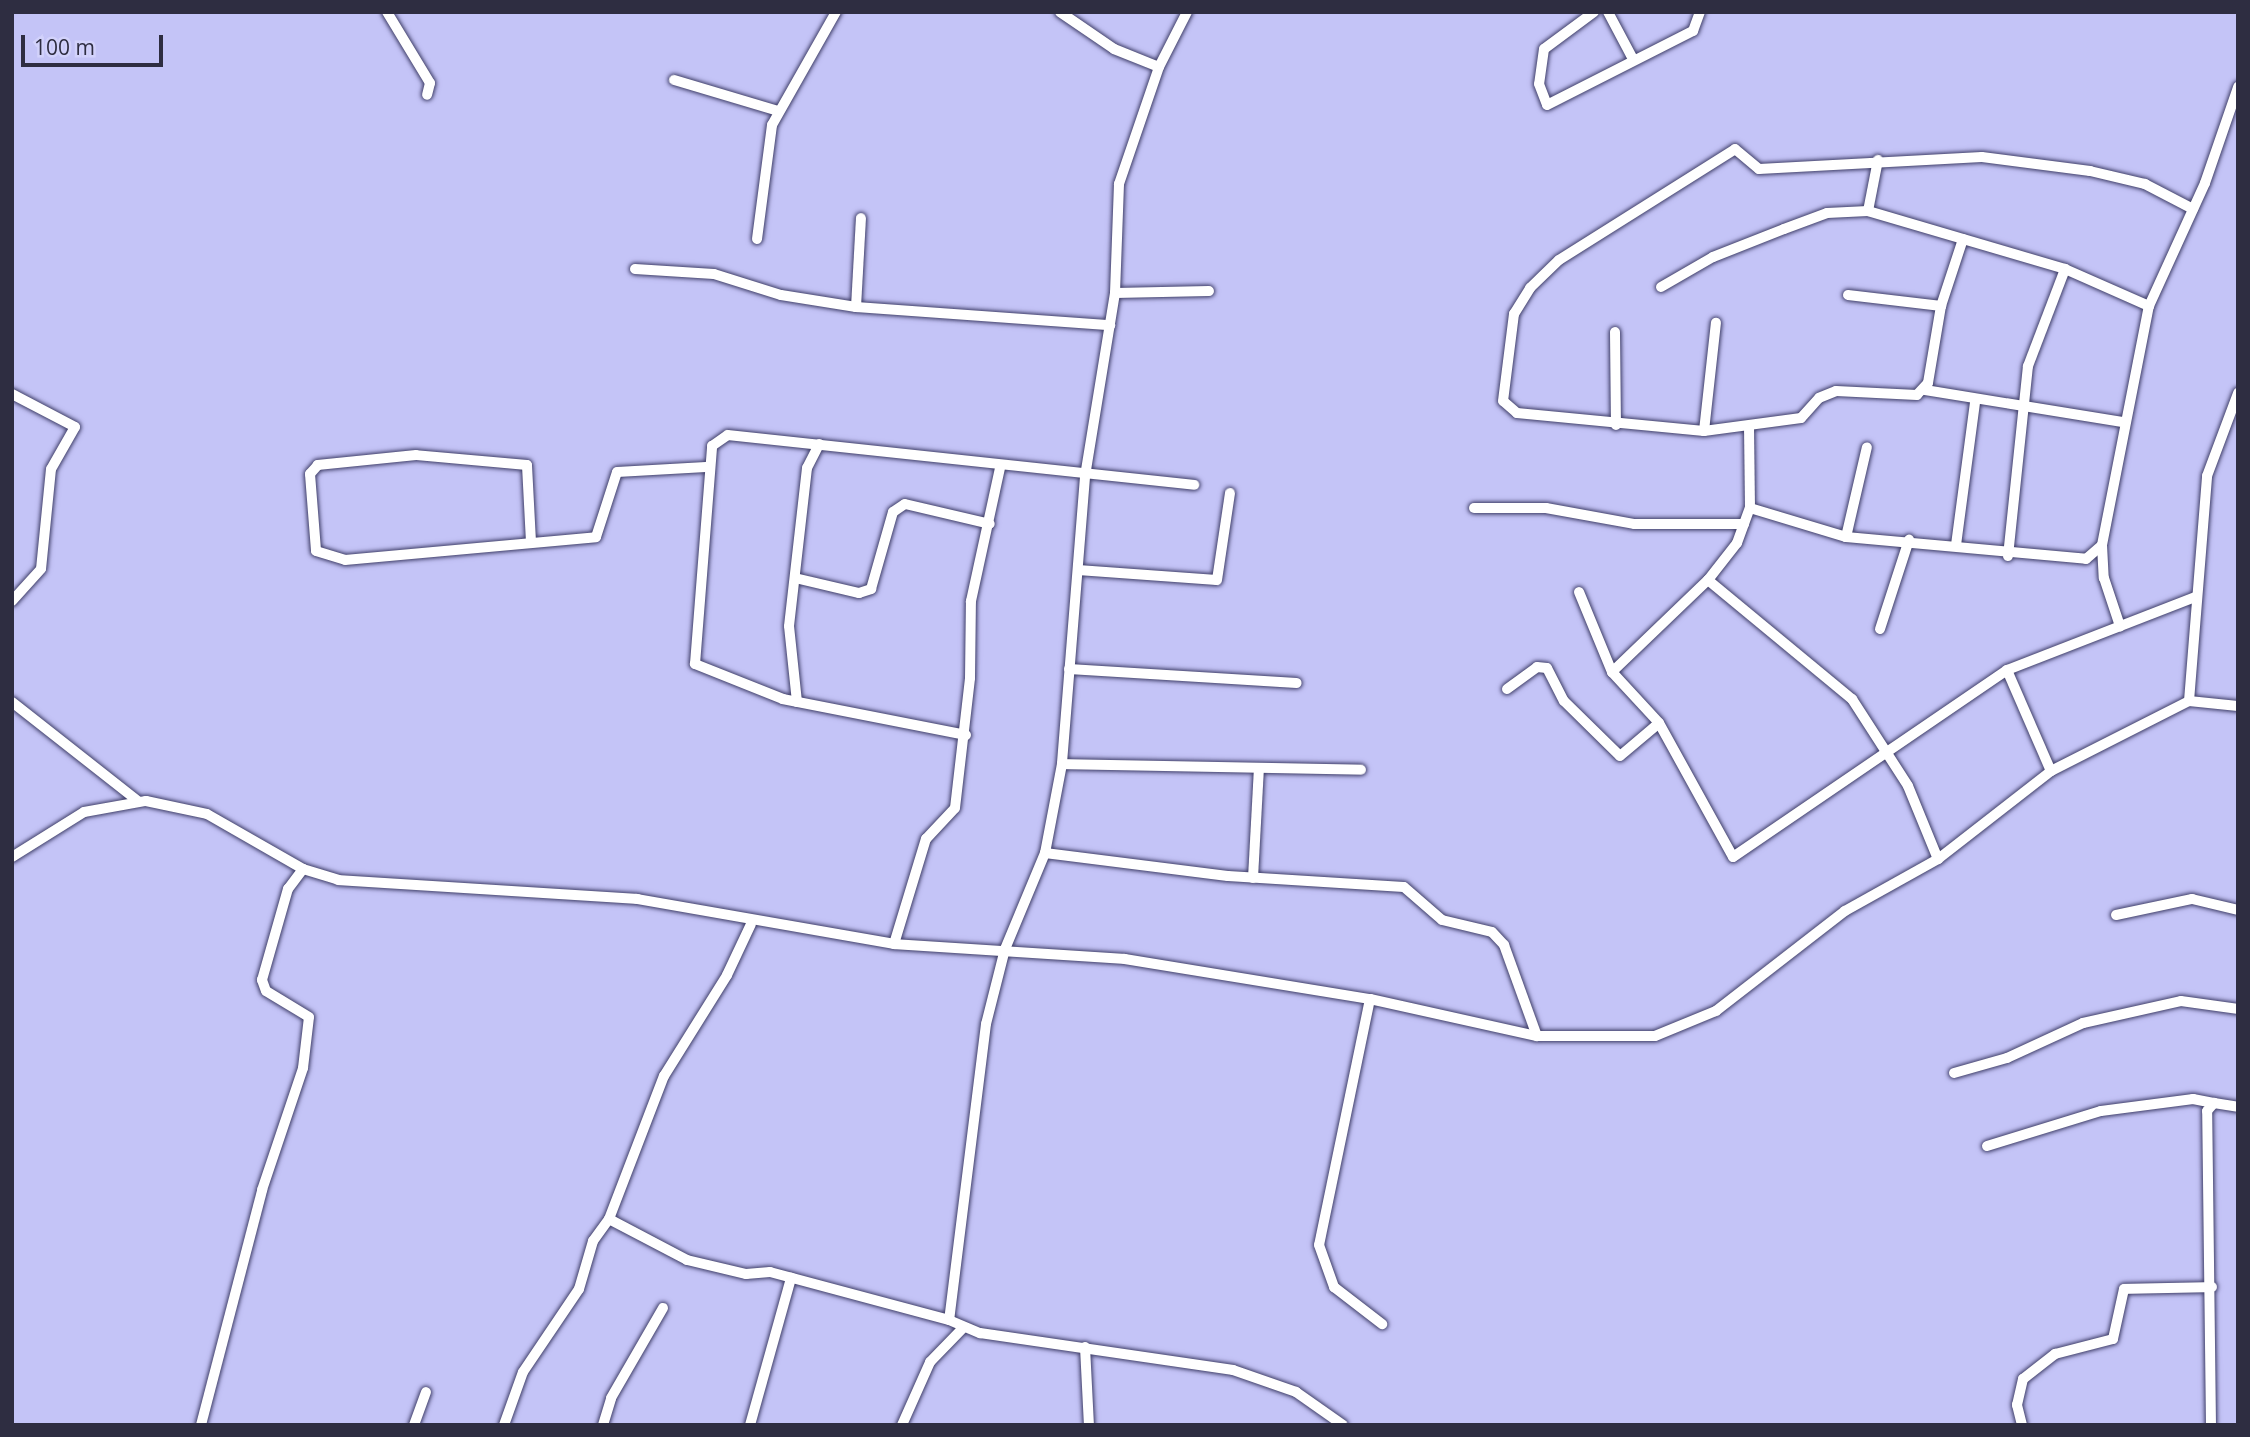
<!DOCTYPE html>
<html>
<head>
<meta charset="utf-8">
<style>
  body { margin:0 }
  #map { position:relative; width:2250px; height:1437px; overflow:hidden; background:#c4c4f7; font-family:"Open Sans",sans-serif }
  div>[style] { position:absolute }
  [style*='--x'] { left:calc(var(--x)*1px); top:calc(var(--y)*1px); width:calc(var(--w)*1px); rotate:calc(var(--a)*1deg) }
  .roads { filter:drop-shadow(0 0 2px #403f69) drop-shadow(0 0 2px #403f69) }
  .street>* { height:10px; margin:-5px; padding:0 5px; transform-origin:5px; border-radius:5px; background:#fff }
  span { translate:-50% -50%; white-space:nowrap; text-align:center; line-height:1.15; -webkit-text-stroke:7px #d2d2fb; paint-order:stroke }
  .frame { position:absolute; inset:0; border:14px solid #2e2d41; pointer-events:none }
  .scale { position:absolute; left:21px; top:35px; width:142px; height:32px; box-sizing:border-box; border:4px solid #2e2d41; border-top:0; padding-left:9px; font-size:21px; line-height:24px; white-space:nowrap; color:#2e2d41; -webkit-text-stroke:5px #d2d2fb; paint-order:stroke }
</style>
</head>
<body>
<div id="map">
  <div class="roads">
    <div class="street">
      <i style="--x:387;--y:12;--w:83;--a:58.8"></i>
      <i style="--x:430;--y:83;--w:12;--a:104"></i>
      <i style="--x:1060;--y:12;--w:65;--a:34.4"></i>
      <i style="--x:1114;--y:49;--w:48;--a:21.8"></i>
      <i style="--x:1187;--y:12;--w:62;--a:117"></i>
      <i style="--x:1159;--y:67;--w:124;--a:108.9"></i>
      <i style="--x:1119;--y:184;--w:109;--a:92.1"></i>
      <i style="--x:1115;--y:293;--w:186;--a:99.3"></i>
      <i style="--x:1085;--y:477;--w:288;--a:94.6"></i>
      <i style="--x:1062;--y:764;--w:91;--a:100.8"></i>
      <i style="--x:1045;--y:853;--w:104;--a:112.6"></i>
      <i style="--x:1005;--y:949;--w:77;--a:104.2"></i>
      <i style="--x:986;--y:1024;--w:298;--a:97.1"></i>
      <i style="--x:949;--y:1320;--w:34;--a:23"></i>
      <i style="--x:980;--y:1333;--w:256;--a:8.3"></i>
      <i style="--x:1233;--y:1370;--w:67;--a:19.2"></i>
      <i style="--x:1296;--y:1392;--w:57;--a:35.1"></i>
      <i style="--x:1594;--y:12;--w:62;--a:143.5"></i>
      <i style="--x:1544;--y:49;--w:35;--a:98"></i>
      <i style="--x:1539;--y:84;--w:22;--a:69"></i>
      <i style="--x:1547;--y:105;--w:164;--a:-26.9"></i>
      <i style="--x:1693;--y:31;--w:20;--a:-70"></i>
      <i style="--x:1608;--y:12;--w:53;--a:62"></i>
      <i style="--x:674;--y:80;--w:109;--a:16.6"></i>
      <i style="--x:1868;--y:211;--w:52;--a:-78.9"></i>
      <i style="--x:757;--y:239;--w:115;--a:-82.5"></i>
      <i style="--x:772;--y:125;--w:130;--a:-60.5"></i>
      <i style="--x:1963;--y:239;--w:71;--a:108.2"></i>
      <i style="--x:1941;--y:306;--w:78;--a:99.6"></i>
      <i style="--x:1928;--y:383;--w:16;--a:133"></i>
      <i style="--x:1917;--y:395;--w:81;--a:-177.2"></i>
      <i style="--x:1836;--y:391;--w:18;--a:158"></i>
      <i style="--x:1819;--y:398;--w:27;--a:132"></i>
      <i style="--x:1801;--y:418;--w:98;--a:172.4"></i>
      <i style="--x:1704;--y:431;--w:188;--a:-174.5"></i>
      <i style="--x:1517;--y:413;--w:18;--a:-139"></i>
      <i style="--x:1503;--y:401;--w:88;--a:-82.8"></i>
      <i style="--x:1514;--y:314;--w:31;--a:-58"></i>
      <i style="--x:1530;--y:288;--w:40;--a:-44"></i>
      <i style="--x:1559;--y:260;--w:208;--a:-32.2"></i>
      <i style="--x:1735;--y:149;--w:31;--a:40"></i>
      <i style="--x:1759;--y:169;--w:223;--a:-3.1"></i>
      <i style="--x:1982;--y:157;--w:109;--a:7.4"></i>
      <i style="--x:2090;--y:171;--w:57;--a:13.3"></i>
      <i style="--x:2145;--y:184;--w:54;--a:27.5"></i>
      <i style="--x:635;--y:269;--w:79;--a:3.6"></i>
      <i style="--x:714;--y:274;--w:70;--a:17.4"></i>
      <i style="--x:781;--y:295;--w:76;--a:9.1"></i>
      <i style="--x:856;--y:307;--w:255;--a:4.1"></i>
      <i style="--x:1661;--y:287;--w:60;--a:-30"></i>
      <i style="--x:1713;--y:257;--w:76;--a:-21.5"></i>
      <i style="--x:1784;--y:229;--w:46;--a:-20.4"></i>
      <i style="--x:1827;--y:213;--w:41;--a:-2.8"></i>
      <i style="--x:1868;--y:211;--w:205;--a:16.4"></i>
      <i style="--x:2065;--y:269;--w:92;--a:23.8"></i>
      <i style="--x:1115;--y:293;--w:94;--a:-1.2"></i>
      <i style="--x:1848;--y:295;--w:94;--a:6.7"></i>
      <i style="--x:856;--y:307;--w:89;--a:-86.8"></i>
      <i style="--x:1615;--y:332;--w:93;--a:89.4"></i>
      <i style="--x:1925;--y:390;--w:200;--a:9.2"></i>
      <i style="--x:12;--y:394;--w:71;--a:27.6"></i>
      <i style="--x:75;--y:427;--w:48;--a:119.7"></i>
      <i style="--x:51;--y:469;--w:100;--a:95.7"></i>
      <i style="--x:41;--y:569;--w:43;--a:132.2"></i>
      <i style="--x:1704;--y:431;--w:109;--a:-83.7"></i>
      <i style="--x:1474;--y:508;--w:72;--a:0"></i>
      <i style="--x:1546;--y:508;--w:89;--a:10.3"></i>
      <i style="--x:1634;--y:524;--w:110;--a:0"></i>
      <i style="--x:1750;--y:508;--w:100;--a:16.8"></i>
      <i style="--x:1846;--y:537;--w:241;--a:5.2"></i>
      <i style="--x:2086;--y:559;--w:21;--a:-41"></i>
      <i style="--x:2102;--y:545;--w:244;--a:-78.9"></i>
      <i style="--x:2149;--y:306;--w:135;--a:-65.5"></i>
      <i style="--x:2205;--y:183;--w:102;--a:-71"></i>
      <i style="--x:1846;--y:537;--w:92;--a:-76.9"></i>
      <i style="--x:531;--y:542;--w:77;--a:-93"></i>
      <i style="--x:527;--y:465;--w:111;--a:-174.9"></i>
      <i style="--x:416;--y:455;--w:99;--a:174.2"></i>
      <i style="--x:318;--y:465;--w:12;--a:132"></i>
      <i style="--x:310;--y:474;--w:77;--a:85.5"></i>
      <i style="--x:316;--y:551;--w:30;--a:17"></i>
      <i style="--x:345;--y:560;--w:252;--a:-5.2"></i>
      <i style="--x:596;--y:537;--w:68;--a:-72.1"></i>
      <i style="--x:617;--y:472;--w:89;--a:-3.2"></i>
      <i style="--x:1956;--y:545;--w:144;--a:-82.4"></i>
      <i style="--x:2102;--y:545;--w:33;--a:87"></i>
      <i style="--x:2104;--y:578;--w:51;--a:71.6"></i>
      <i style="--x:2008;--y:556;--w:191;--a:-84"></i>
      <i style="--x:2028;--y:366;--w:104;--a:-69.1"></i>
      <i style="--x:1078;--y:570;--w:139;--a:4.1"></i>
      <i style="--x:1217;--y:580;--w:88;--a:-81.5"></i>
      <i style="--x:795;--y:578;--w:66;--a:13.2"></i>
      <i style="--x:859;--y:593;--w:13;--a:-18"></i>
      <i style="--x:871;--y:589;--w:80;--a:-74.1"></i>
      <i style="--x:893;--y:512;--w:14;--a:-34"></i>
      <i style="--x:905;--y:504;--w:87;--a:13.2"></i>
      <i style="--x:1708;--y:580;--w:187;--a:39.6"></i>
      <i style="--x:1852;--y:699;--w:103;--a:57.2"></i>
      <i style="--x:1908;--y:786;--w:79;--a:67.7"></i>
      <i style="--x:1579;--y:592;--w:87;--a:67.6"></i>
      <i style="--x:1612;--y:672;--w:69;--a:47.3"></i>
      <i style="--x:1659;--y:723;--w:153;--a:61.1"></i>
      <i style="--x:1733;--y:857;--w:332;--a:-34.3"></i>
      <i style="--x:2007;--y:670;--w:202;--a:-21.2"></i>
      <i style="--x:1880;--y:629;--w:94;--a:-72"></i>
      <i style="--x:1069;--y:669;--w:228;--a:3.5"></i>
      <i style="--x:2007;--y:670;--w:110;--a:66.5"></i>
      <i style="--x:1612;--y:672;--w:133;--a:-43.8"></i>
      <i style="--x:1708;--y:580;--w:47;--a:-51.9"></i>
      <i style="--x:1737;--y:543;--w:37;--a:-70"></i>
      <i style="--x:1750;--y:508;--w:80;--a:-90.7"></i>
      <i style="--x:1507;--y:689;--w:37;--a:-36"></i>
      <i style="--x:1537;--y:667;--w:10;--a:6"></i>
      <i style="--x:1547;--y:668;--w:37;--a:63"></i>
      <i style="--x:1564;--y:701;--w:78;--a:44.5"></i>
      <i style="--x:1620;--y:756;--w:51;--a:-40.2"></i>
      <i style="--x:2189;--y:701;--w:226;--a:-85.4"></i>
      <i style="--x:2207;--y:476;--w:89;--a:-69.5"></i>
      <i style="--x:12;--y:702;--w:160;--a:38.2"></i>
      <i style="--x:797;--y:702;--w:76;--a:-96"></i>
      <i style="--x:789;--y:626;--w:159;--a:-83.5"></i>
      <i style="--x:807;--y:468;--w:27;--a:-63"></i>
      <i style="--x:966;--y:735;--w:187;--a:-168.9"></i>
      <i style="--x:783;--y:699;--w:95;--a:-158.3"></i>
      <i style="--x:695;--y:664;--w:219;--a:-85.5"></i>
      <i style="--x:712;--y:446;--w:19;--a:-35"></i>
      <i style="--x:728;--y:435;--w:469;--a:6.1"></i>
      <i style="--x:1062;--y:764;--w:299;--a:1.1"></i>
      <i style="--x:1045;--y:853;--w:184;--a:7.2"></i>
      <i style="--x:1228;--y:876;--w:176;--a:3.6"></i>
      <i style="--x:1404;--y:887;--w:50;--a:41"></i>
      <i style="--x:1442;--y:920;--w:51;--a:13.5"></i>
      <i style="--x:1492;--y:932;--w:18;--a:47"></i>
      <i style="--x:1504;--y:945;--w:97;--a:70.1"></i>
      <i style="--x:12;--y:857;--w:85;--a:-32"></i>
      <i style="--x:84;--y:812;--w:63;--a:-10.1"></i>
      <i style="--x:146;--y:801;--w:62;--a:12"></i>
      <i style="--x:207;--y:814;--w:111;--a:29.8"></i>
      <i style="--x:303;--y:869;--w:37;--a:17"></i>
      <i style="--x:338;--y:880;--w:300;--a:3.6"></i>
      <i style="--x:637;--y:899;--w:261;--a:9.9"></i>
      <i style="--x:894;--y:944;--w:231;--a:3.7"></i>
      <i style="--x:1125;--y:959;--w:248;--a:9.3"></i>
      <i style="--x:1370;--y:999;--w:171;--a:12.5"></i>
      <i style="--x:1537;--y:1036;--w:118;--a:0"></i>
      <i style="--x:1655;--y:1036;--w:66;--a:-22.3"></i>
      <i style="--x:1716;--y:1011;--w:163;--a:-37.8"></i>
      <i style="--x:1845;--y:911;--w:107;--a:-29.2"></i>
      <i style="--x:1938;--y:859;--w:143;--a:-37.9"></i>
      <i style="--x:2051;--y:771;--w:155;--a:-26.9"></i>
      <i style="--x:2189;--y:701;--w:49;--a:5.8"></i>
      <i style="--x:1253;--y:878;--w:110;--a:-86.9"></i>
      <i style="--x:2116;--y:915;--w:78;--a:-11.9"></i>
      <i style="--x:2192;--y:899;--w:47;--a:13.4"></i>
      <i style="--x:894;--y:944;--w:110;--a:-73.1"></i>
      <i style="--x:926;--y:839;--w:42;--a:-46.9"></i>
      <i style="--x:955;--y:808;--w:131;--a:-83.4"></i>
      <i style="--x:970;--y:678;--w:77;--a:-89.3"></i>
      <i style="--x:971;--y:601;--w:136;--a:-77.7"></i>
      <i style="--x:1370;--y:999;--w:251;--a:101.7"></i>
      <i style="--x:1319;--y:1245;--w:45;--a:70.3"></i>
      <i style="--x:1334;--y:1287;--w:61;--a:37.6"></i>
      <i style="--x:1954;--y:1073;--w:55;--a:-15.8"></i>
      <i style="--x:2007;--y:1058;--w:84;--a:-24.7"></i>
      <i style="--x:2083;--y:1023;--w:100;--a:-12.7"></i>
      <i style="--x:2181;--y:1001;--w:58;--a:8"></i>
      <i style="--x:1987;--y:1146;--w:119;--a:-17.1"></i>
      <i style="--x:2101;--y:1111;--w:93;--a:-7.4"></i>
      <i style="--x:2193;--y:1099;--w:21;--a:11"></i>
      <i style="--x:609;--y:1219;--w:88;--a:27.7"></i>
      <i style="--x:687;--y:1260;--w:61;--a:13.3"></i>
      <i style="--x:746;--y:1274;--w:24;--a:-5"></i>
      <i style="--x:770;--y:1272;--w:185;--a:15"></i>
      <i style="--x:1085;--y:1347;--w:78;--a:87.1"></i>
      <i style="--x:201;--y:1425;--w:243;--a:-75.4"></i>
      <i style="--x:262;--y:1190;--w:129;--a:-71.4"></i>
      <i style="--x:303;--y:1068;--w:51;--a:-83.3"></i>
      <i style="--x:309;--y:1017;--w:50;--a:-148.8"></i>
      <i style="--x:266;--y:991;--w:12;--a:-110"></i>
      <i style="--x:262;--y:980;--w:95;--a:-74.1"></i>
      <i style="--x:288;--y:889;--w:25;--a:-53"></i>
      <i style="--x:414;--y:1425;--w:35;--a:-70"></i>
      <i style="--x:504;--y:1425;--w:56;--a:-70.3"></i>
      <i style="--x:523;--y:1372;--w:100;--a:-56"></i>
      <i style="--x:579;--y:1289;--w:50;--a:-73.7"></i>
      <i style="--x:593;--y:1241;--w:27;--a:-54"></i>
      <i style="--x:609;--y:1219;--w:153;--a:-69"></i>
      <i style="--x:664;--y:1076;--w:119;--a:-58"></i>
      <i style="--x:727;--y:975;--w:56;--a:-64.8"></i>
      <i style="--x:603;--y:1425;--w:28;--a:-73"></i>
      <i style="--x:611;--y:1398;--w:104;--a:-60"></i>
      <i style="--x:750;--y:1425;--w:153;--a:-74.4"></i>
      <i style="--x:902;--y:1425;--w:69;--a:-66"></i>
      <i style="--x:930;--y:1362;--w:46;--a:-45.9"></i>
      <i style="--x:2022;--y:1425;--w:21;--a:-104"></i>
      <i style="--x:2017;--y:1405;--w:27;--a:-77"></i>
      <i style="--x:2023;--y:1379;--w:41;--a:-38"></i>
      <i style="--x:2055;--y:1354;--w:60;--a:-14.5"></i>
      <i style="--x:2113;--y:1339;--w:51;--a:-77.6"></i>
      <i style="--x:2124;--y:1289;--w:88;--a:-1.3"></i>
      <i style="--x:2211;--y:1425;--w:314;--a:-90.7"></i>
      <i style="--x:2207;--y:1111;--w:11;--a:-49"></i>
      <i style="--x:2214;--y:1103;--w:24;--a:9"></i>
    </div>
  </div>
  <div class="frame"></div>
  <div class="scale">100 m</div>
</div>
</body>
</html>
